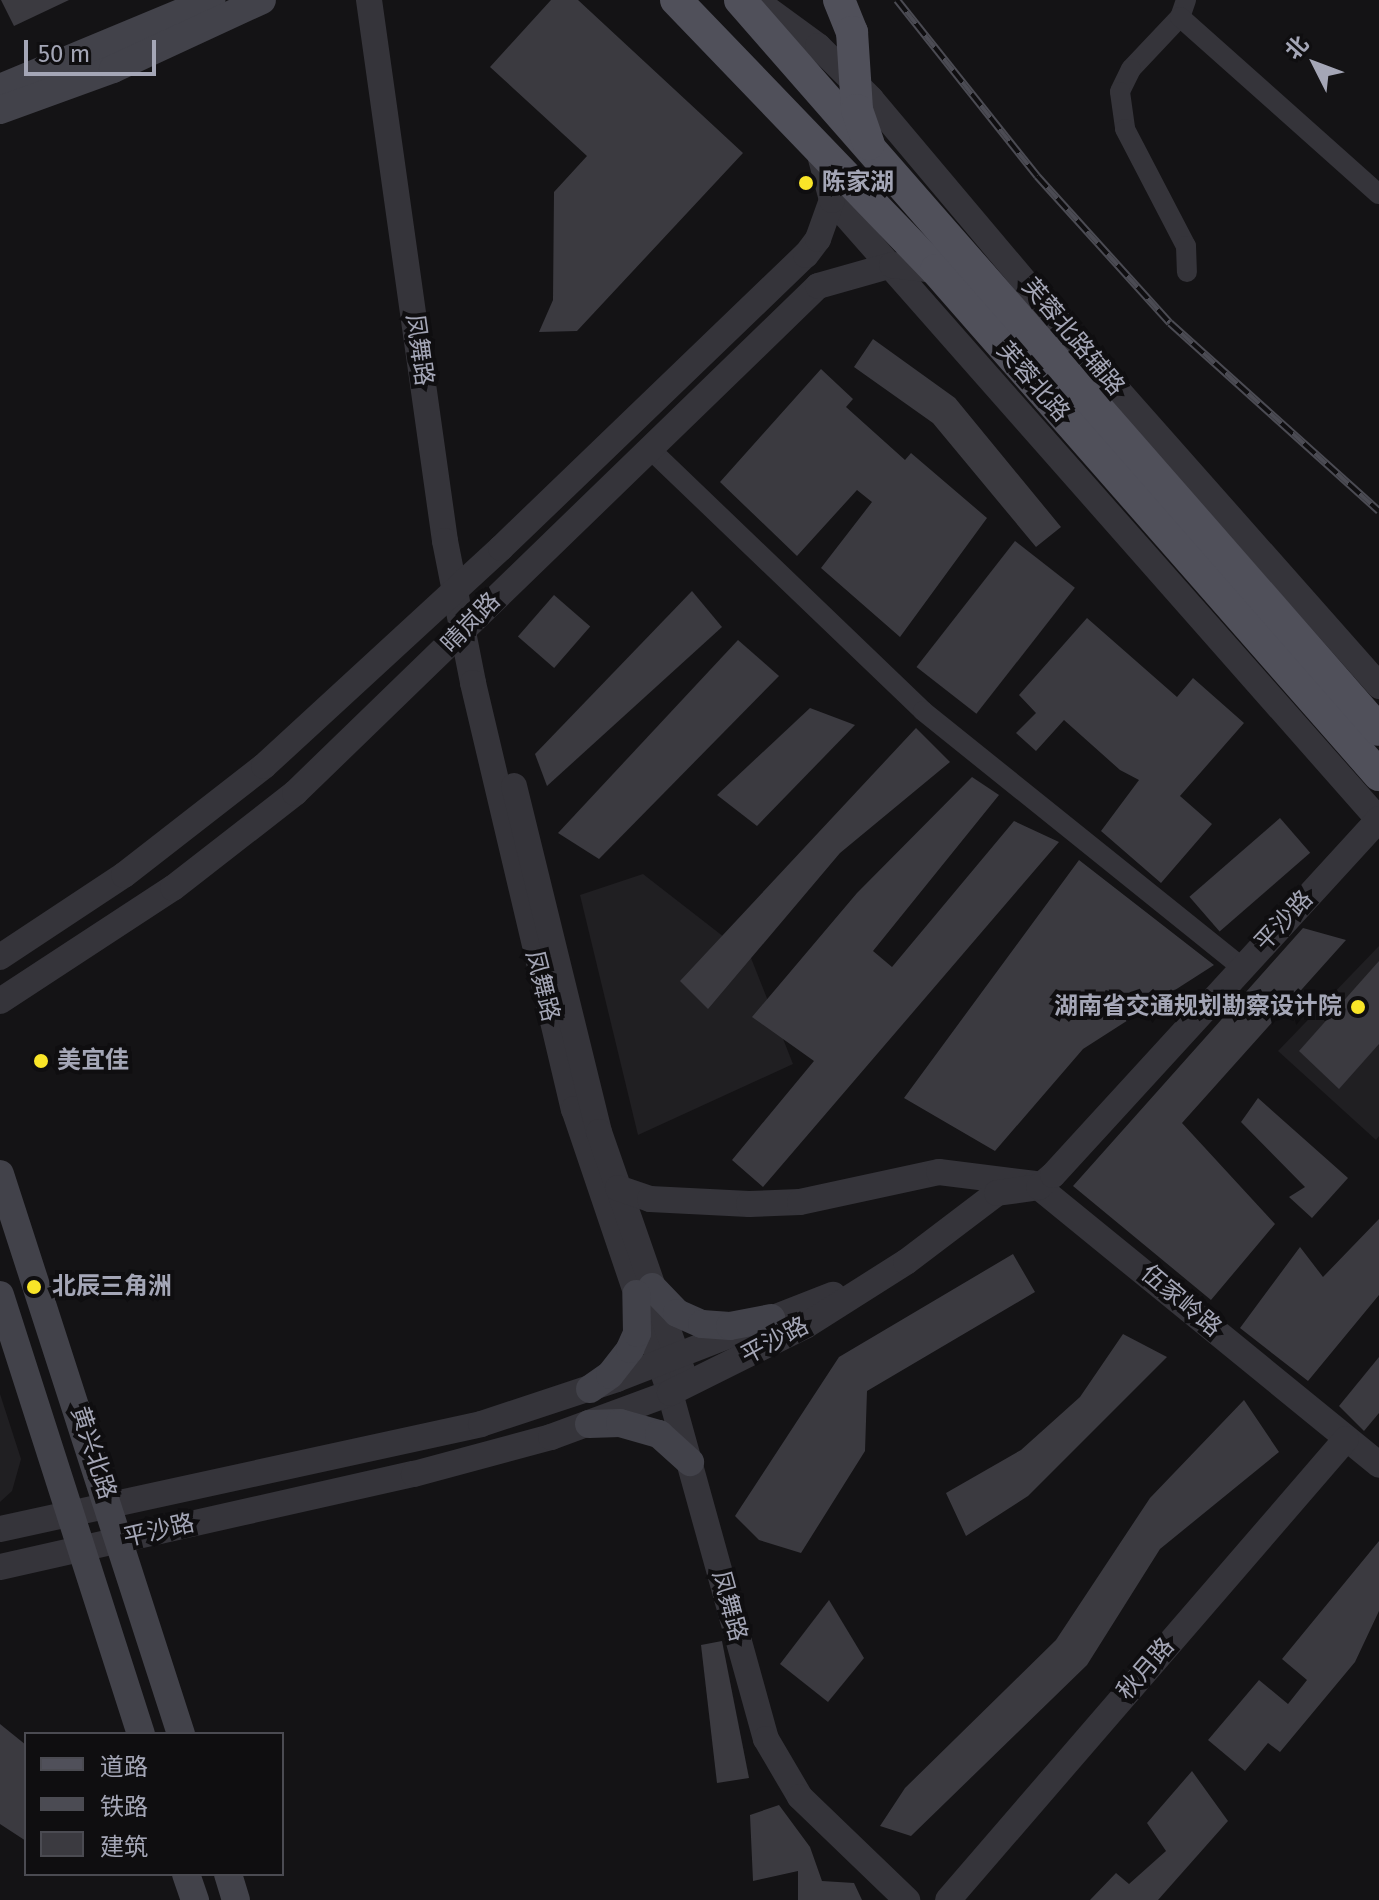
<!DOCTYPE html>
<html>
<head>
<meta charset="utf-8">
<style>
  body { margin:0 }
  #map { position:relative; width:1379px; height:1900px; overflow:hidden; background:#141315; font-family:"Fira Sans","Noto Sans SC",sans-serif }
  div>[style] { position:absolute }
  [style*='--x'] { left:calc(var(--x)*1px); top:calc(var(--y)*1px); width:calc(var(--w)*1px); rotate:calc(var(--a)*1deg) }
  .built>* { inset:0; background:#201f22 }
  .building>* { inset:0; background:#3b3a40; transform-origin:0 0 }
  .minor>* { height:20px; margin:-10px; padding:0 10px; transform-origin:10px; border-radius:10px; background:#35343a }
  .tertiary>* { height:26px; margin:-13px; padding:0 13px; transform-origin:13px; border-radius:13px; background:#35343a }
  .secondary>* { height:28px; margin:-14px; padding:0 14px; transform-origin:14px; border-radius:14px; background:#42424a }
  .primary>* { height:32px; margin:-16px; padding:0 16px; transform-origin:16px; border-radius:16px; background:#50505a }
  .rail>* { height:8px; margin-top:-4px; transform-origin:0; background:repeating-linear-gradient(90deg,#0f0e10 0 15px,#4b4b53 0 30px); box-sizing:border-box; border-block:2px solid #4b4b53 }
  .dots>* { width:22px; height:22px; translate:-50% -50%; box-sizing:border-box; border:4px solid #0f0e10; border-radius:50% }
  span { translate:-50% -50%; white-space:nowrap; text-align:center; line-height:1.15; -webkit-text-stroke:8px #0f0e10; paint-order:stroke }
  .poi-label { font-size:24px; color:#a4a6b6; font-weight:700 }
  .left { translate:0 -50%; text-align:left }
  .right { translate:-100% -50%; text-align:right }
  .street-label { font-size:24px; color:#a4a6b6 }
  .legend { position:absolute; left:24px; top:1732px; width:260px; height:144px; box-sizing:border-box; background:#0f0e10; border:2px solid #4b4b52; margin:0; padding:10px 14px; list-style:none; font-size:24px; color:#a4a6b6 }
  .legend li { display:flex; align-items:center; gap:16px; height:40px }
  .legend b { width:40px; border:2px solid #4b4b52 }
  .north { position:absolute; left:1275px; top:24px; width:80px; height:80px; -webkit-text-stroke:6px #0f0e10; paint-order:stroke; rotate:312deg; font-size:22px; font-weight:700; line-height:32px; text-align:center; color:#a4a6b6 }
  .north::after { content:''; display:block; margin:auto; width:28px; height:36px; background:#a4a6b6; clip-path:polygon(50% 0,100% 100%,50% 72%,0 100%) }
  .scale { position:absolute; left:24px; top:40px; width:132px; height:36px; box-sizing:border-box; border:4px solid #a4a6b6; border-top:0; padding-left:10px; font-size:24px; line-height:28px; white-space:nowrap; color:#a4a6b6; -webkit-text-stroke:6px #0f0e10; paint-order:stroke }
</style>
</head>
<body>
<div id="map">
  <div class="built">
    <i style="clip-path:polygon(643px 874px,751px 958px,793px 1064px,638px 1135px,580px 895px)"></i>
    <i style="clip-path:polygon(1379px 946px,1379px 1136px,1376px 1140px,1278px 1051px)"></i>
    <i style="clip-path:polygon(0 1394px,21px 1459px,12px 1491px,0 1502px)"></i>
  </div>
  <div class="building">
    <i style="clip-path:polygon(1px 0,69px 0,14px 26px)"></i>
    <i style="clip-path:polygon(551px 0,578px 0,743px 153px,577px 331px,539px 332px,553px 300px,554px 192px,587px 156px,490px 67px)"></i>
    <i style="clip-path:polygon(873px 339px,955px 398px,1061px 527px,1036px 547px,933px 423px,854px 367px)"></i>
    <i style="clip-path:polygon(821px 369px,853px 399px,846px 407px,905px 460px,911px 453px,987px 518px,900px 637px,821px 568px,872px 502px,857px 490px,797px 556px,720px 482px)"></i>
    <i style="left:1015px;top:541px;width:76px;height:160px;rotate:38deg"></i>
    <i style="clip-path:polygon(692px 591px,722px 627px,547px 786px,535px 754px)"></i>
    <i style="left:554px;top:595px;width:48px;height:55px;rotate:41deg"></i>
    <i style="clip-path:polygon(1087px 618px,1177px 697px,1193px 678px,1244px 723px,1180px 796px,1212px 824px,1161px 883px,1101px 831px,1139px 780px,1120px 770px,1064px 720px,1036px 751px,1016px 733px,1036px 713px,1019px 695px)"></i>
    <i style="clip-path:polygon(738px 640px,779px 676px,599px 859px,558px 833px)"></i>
    <i style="clip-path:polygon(810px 708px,855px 725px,757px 826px,717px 795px)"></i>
    <i style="clip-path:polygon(916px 728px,950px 762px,840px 853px,708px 1009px,680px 981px)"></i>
    <i style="clip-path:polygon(972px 777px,999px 795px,873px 951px,892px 967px,1014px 821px,1059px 842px,763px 1187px,732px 1160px,814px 1061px,752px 1017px,857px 893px)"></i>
    <i style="left:1280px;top:818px;width:46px;height:120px;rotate:49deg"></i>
    <i style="clip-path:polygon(1079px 860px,1214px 965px,1083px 1049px,995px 1151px,904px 1098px)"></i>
    <i style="clip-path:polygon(1303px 928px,1346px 940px,1182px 1123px,1275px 1224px,1211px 1300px,1073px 1186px)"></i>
    <i style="clip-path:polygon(1379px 961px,1379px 1044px,1339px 1089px,1299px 1051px)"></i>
    <i style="clip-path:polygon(1258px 1098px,1348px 1178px,1312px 1218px,1289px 1197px,1305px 1187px,1241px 1122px)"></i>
    <i style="clip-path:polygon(1379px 1219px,1379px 1295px,1308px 1381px,1240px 1328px,1300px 1247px,1323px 1277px)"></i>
    <i style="clip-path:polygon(1013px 1254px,1035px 1292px,867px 1391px,865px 1451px,801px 1553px,759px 1540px,735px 1516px,839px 1357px)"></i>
    <i style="clip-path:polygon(1123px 1334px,1167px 1357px,1028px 1496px,966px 1536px,946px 1493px,1021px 1450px,1080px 1397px)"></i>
    <i style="clip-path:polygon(1379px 1357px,1379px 1413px,1364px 1431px,1339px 1406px)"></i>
    <i style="clip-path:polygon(1244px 1400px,1279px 1452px,1160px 1549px,1087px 1665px,911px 1836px,880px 1826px,905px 1788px,1056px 1640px,1150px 1498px)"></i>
    <i style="clip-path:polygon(1379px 1541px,1379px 1611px,1355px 1662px,1280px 1752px,1268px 1743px,1245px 1771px,1208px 1740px,1259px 1680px,1288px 1704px,1307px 1680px,1282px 1659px)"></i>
    <i style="clip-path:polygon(829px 1600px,864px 1658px,828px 1702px,780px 1664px)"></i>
    <i style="clip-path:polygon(722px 1641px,749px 1778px,717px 1783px,701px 1645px)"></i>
    <i style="clip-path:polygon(0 1724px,26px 1745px,26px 1841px,0 1824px)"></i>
    <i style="clip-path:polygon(1192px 1771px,1228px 1821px,1158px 1900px,1090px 1900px,1116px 1873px,1129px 1884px,1166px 1851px,1147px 1823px)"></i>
    <i style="clip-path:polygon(779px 1805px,810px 1847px,822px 1881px,854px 1883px,862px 1900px,798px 1900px,798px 1871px,753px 1881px,750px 1815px)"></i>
  </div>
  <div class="minor">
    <i style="--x:1186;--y:0;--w:18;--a:109"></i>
    <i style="--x:1180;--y:17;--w:71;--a:133.3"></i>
    <i style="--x:1131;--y:69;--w:25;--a:116"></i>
    <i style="--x:1120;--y:92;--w:37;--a:82"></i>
    <i style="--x:1125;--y:129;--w:132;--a:62.5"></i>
    <i style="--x:1186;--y:246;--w:26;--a:88"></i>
    <i style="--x:1180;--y:17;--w:266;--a:41.7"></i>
    <i style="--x:650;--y:449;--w:378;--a:43.8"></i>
    <i style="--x:923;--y:711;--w:408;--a:38.8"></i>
  </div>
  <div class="tertiary">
    <i style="--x:369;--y:0;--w:546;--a:82"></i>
    <i style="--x:445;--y:541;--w:145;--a:78.8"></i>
    <i style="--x:473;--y:683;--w:438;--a:76.7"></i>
    <i style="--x:574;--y:1109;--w:300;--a:71.3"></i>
    <i style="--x:670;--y:1393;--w:359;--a:74.5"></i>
    <i style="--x:766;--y:1739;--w:67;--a:59.6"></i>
    <i style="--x:800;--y:1797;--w:149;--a:43.9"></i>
    <i style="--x:755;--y:0;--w:78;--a:36.1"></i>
    <i style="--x:818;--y:46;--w:75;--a:45"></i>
    <i style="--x:871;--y:99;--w:331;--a:49.9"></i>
    <i style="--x:1084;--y:352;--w:446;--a:48.5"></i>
    <i style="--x:832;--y:200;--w:827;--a:48.58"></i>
    <i style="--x:514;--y:786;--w:356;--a:76.2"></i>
    <i style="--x:599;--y:1132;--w:252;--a:70.8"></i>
    <i style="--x:0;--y:957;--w:149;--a:-33.5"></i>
    <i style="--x:124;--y:875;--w:177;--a:-37.9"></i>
    <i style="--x:264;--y:766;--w:322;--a:-42.6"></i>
    <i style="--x:501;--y:548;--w:423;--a:-43.9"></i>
    <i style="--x:806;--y:255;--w:20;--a:-53"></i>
    <i style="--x:818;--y:239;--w:41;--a:-70.3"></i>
    <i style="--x:832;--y:200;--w:51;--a:-104.9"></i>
    <i style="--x:0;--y:1001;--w:207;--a:-33.2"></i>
    <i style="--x:173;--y:888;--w:155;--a:-37.9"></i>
    <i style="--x:295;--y:793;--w:728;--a:-44.11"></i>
    <i style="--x:818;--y:286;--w:77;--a:-15.8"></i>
    <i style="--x:892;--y:265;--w:44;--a:6.5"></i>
    <i style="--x:618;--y:1188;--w:34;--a:19"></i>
    <i style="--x:650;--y:1199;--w:99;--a:2.9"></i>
    <i style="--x:749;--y:1204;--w:51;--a:-2.2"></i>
    <i style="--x:800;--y:1202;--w:142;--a:-12.2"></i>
    <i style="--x:939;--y:1172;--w:97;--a:7.1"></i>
    <i style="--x:1035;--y:1184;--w:444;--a:39.2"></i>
    <i style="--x:0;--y:1529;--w:492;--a:-12.3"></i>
    <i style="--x:481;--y:1424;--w:143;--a:-18.3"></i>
    <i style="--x:617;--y:1379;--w:232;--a:-21.3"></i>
    <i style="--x:0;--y:1567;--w:424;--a:-12.7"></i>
    <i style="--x:414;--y:1474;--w:142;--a:-15.1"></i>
    <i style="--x:551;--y:1437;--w:127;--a:-20.3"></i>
    <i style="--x:670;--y:1393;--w:151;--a:-26.4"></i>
    <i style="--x:805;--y:1326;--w:120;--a:-32.4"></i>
    <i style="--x:906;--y:1262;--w:114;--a:-37.2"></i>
    <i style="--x:997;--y:1193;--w:42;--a:-8.1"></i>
    <i style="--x:1039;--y:1187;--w:18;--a:-41"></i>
    <i style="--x:1053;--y:1175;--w:483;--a:-47.5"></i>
    <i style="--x:948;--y:1900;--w:609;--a:-49.19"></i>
  </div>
  <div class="secondary">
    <i style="--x:0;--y:88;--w:229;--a:-22.6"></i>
    <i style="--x:0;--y:110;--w:120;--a:-19.9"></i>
    <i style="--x:113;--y:69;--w:164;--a:-24.8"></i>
    <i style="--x:0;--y:1174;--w:589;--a:72.09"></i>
    <i style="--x:652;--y:1287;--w:36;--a:46"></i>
    <i style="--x:677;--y:1313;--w:27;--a:24"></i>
    <i style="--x:702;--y:1324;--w:28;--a:4"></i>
    <i style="--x:730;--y:1326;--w:42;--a:-11"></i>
    <i style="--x:0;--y:1295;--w:461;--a:72.2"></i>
    <i style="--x:590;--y:1389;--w:24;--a:-35"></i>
    <i style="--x:610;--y:1375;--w:33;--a:-52"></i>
    <i style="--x:630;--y:1349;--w:17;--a:-66"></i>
    <i style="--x:637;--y:1333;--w:39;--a:-91"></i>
    <i style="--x:589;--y:1424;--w:31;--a:-2"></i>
    <i style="--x:620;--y:1423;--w:41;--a:15.8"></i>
    <i style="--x:659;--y:1434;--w:42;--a:42.1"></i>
    <i style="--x:186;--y:1874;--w:28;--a:71"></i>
    <i style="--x:228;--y:1874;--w:27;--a:73"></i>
  </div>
  <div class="primary">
    <i style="--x:676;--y:0;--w:375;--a:46.1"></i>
    <i style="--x:936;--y:270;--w:672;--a:48.74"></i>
    <i style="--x:740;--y:0;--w:970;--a:48.8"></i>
    <i style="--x:839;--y:0;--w:35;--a:68"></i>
    <i style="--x:852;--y:32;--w:78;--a:86.3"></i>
    <i style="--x:857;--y:110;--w:36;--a:71"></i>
  </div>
  <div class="rail">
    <i style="--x:897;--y:0;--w:225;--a:51.5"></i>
    <i style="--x:1037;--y:176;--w:198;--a:47.9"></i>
    <i style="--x:1170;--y:323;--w:281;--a:42"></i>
  </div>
  <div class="dots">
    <i style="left:806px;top:183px;background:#f9e528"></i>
    <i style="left:1358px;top:1007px;background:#f9e528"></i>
    <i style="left:41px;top:1061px;background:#f9e528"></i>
    <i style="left:34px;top:1287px;background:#f9e528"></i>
  </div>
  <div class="poi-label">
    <span class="left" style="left:822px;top:183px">陈家湖</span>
    <span class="right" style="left:1342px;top:1007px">湖南省交通规划勘察设计院</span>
    <span class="left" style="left:57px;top:1061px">美宜佳</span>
    <span class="left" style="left:52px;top:1287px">北辰三角洲</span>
  </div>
  <div class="street-label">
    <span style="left:1073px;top:337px;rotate:50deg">芙蓉北路辅路</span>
    <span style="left:419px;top:350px;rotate:82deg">凤舞路</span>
    <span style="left:1033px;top:382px;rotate:49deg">芙蓉北路</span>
    <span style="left:471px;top:623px;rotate:-46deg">晴岚路</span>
    <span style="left:1284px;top:921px;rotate:-47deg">平沙路</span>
    <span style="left:542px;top:986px;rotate:76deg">凤舞路</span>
    <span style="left:1181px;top:1301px;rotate:40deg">伍家岭路</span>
    <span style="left:775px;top:1341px;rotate:-28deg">平沙路</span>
    <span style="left:93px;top:1453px;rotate:72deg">黄兴北路</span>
    <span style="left:159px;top:1531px;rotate:-13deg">平沙路</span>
    <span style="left:729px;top:1606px;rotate:75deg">凤舞路</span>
    <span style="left:1146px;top:1669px;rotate:-49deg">秋月路</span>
  </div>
  <ul class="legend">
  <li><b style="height:10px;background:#50505a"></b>道路</li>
  <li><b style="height:10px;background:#4b4b53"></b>铁路</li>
  <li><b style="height:22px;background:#3b3a40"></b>建筑</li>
  </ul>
  <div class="north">北</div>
  <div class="scale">50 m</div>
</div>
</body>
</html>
